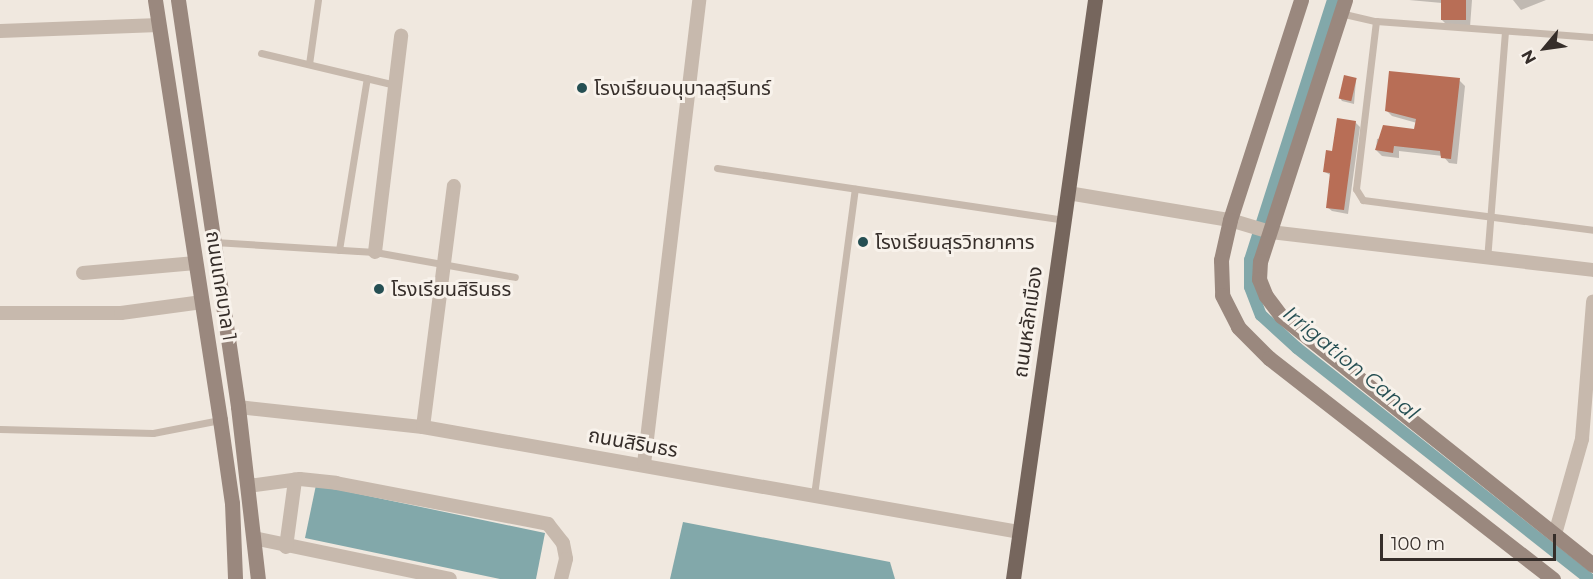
<!DOCTYPE html>
<html>
<head>
<meta charset="utf-8">
<style>
  body { margin:0 }
  #map { position:relative; width:1593px; height:579px; overflow:hidden; background:#f0e8df; font-family:Montserrat,"Noto Sans Thai",sans-serif }
  div>[style] { position:absolute }
  [style*='--x'] { left:calc(var(--x)*1px); top:calc(var(--y)*1px); width:calc(var(--w)*1px); rotate:calc(var(--a)*1deg) }
  .water>* { inset:0; background:#82a8aa }
  .shadow>* { inset:0; background:#0003 }
  .canal>* { height:12px; margin:-6px; padding:0 6px; transform-origin:6px; border-radius:6px; background:#82a8aa }
  .building>* { inset:0; background:#b86e56; transform-origin:0 0 }
  .lane>* { height:7px; margin:-3.5px; padding:0 3.5px; transform-origin:3.5px; border-radius:3.5px; background:#c7b9ad }
  .street>* { height:14px; margin:-7px; padding:0 7px; transform-origin:7px; border-radius:7px; background:#c7b9ad }
  .secondary>* { height:15px; margin:-7.5px; padding:0 7.5px; transform-origin:7.5px; border-radius:7.5px; background:#9a887e }
  .primary>* { height:15px; margin:-7.5px; padding:0 7.5px; transform-origin:7.5px; border-radius:7.5px; background:#76665d }
  .dots>* { width:16px; height:16px; translate:-50% -50%; box-sizing:border-box; border:3px solid #f8f2eb; border-radius:50% }
  span { translate:-50% -50%; white-space:nowrap; text-align:center; line-height:1.15; -webkit-text-stroke:6px #f8f2eb; paint-order:stroke }
  .poi-label { font-size:20px; color:#362e2a }
  .left { translate:0 -50%; text-align:left }
  .street-label { font-size:20px; color:#362e2a }
  .water-label { font-size:21px; color:#254f53; font-style:italic }
  .north { position:absolute; left:1515px; top:18px; width:60px; height:60px; -webkit-text-stroke:4px #f8f2eb; paint-order:stroke; rotate:241deg; font-size:16px; font-weight:700; line-height:24px; text-align:center; color:#362e2a }
  .north::after { content:''; display:block; margin:auto; width:21px; height:27px; background:#362e2a; clip-path:polygon(50% 0,100% 100%,50% 72%,0 100%) }
  .scale { position:absolute; left:1380px; top:534px; width:176px; height:27px; box-sizing:border-box; border:3px solid #362e2a; border-top:0; padding-left:8px; font-size:18px; line-height:21px; white-space:nowrap; color:#362e2a; -webkit-text-stroke:4px #f8f2eb; paint-order:stroke }
</style>
</head>
<body>
<div id="map">
  <div class="water">
    <i style="clip-path:polygon(316px 485px,545px 533px,536px 579px,500px 579px,305px 538px)"></i>
    <i style="clip-path:polygon(683px 522px,890px 562px,895px 579px,670px 579px)"></i>
  </div>
  <div class="shadow">
    <i style="clip-path:polygon(1409px 0,1472px 0,1470px 27px,1447px 25px,1441px 19px,1442px 3px)"></i>
    <i style="clip-path:polygon(1513px 0,1546px 0,1521px 10px)"></i>
    <i style="clip-path:polygon(1356px 80px,1354px 104px,1342px 101px,1340px 98px)"></i>
    <i style="clip-path:polygon(1459px 80px,1465px 86px,1457px 164px,1449px 163px,1443px 156px,1399px 151px,1399px 158px,1382px 156px,1376px 150px,1377px 139px,1415px 131px,1417px 123px,1392px 116px,1386px 110px)"></i>
    <i style="clip-path:polygon(1355px 122px,1360px 127px,1348px 214px,1332px 211px,1327px 207px,1332px 176px,1325px 172px)"></i>
  </div>
  <div class="canal">
    <i style="--x:1333;--y:0;--w:273;--a:107.7"></i>
    <i style="--x:1250;--y:260;--w:27;--a:90"></i>
    <i style="--x:1250;--y:287;--w:30;--a:69"></i>
    <i style="--x:1261;--y:315;--w:49;--a:42.5"></i>
    <i style="--x:1297;--y:348;--w:373;--a:38.3"></i>
  </div>
  <div class="building">
    <i style="left:1441px;top:0;width:25px;height:20px"></i>
    <i style="clip-path:polygon(1389px 71px,1460px 78px,1451px 159px,1441px 158px,1440px 151px,1394px 146px,1393px 153px,1375px 150px,1383px 125px,1414px 129px,1416px 119px,1385px 111px)"></i>
    <i style="left:1344px;top:75px;width:13px;height:24px;rotate:13deg"></i>
    <i style="clip-path:polygon(1337px 118px,1356px 121px,1344px 210px,1326px 208px,1330px 173px,1323px 172px,1326px 150px,1332px 151px)"></i>
  </div>
  <div class="lane">
    <i style="--x:1340;--y:13;--w:37;--a:13"></i>
    <i style="--x:1376;--y:21;--w:218;--a:4.2"></i>
    <i style="--x:1376;--y:21;--w:169;--a:96.8"></i>
    <i style="--x:1356;--y:189;--w:13;--a:58"></i>
    <i style="--x:1363;--y:200;--w:232;--a:7.4"></i>
    <i style="--x:261;--y:53;--w:138;--a:13.4"></i>
    <i style="--x:309;--y:64;--w:65;--a:-82"></i>
    <i style="--x:717;--y:168;--w:351;--a:8.5"></i>
    <i style="--x:214;--y:242;--w:161;--a:3.6"></i>
    <i style="--x:375;--y:252;--w:142;--a:10.1"></i>
    <i style="--x:339;--y:250;--w:174;--a:-80.8"></i>
    <i style="--x:1487;--y:260;--w:229;--a:-85.5"></i>
    <i style="--x:0;--y:429;--w:153;--a:1.5"></i>
    <i style="--x:153;--y:433;--w:68;--a:-11"></i>
    <i style="--x:814;--y:495;--w:309;--a:-82.4"></i>
  </div>
  <div class="street">
    <i style="--x:0;--y:31;--w:159;--a:-2.2"></i>
    <i style="--x:1068;--y:193;--w:164;--a:9.5"></i>
    <i style="--x:1230;--y:220;--w:42;--a:16.7"></i>
    <i style="--x:1270;--y:232;--w:325;--a:6.7"></i>
    <i style="--x:375;--y:252;--w:218;--a:-83.1"></i>
    <i style="--x:83;--y:273;--w:113;--a:-5.1"></i>
    <i style="--x:0;--y:313;--w:121;--a:0"></i>
    <i style="--x:121;--y:313;--w:82;--a:-7.7"></i>
    <i style="--x:238;--y:407;--w:186;--a:6.2"></i>
    <i style="--x:423;--y:427;--w:605;--a:9.99"></i>
    <i style="--x:423;--y:427;--w:243;--a:-82.7"></i>
    <i style="--x:644;--y:464;--w:467;--a:-83.2"></i>
    <i style="--x:248;--y:486;--w:52;--a:-7.7"></i>
    <i style="--x:300;--y:479;--w:36;--a:6"></i>
    <i style="--x:336;--y:483;--w:216;--a:10.9"></i>
    <i style="--x:548;--y:524;--w:24;--a:52"></i>
    <i style="--x:563;--y:543;--w:16;--a:79"></i>
    <i style="--x:566;--y:559;--w:21;--a:104"></i>
    <i style="--x:1555;--y:534;--w:99;--a:-74.1"></i>
    <i style="--x:1582;--y:439;--w:138;--a:-85.4"></i>
    <i style="--x:254;--y:538;--w:200;--a:11.8"></i>
    <i style="--x:286;--y:547;--w:68;--a:-82.3"></i>
  </div>
  <div class="secondary">
    <i style="--x:155;--y:0;--w:425;--a:81.2"></i>
    <i style="--x:220;--y:420;--w:84;--a:81.8"></i>
    <i style="--x:232;--y:503;--w:76;--a:87.7"></i>
    <i style="--x:178;--y:0;--w:411;--a:81.6"></i>
    <i style="--x:238;--y:407;--w:173;--a:83.4"></i>
    <i style="--x:1301;--y:0;--w:231;--a:107.9"></i>
    <i style="--x:1230;--y:220;--w:41;--a:102.7"></i>
    <i style="--x:1221;--y:260;--w:35;--a:88"></i>
    <i style="--x:1222;--y:295;--w:36;--a:63"></i>
    <i style="--x:1238;--y:327;--w:44;--a:45"></i>
    <i style="--x:1269;--y:358;--w:360;--a:37.9"></i>
    <i style="--x:1345;--y:0;--w:274;--a:108"></i>
    <i style="--x:1260;--y:261;--w:18;--a:93"></i>
    <i style="--x:1259;--y:279;--w:18;--a:68"></i>
    <i style="--x:1266;--y:296;--w:25;--a:53"></i>
    <i style="--x:1281;--y:316;--w:399;--a:38.6"></i>
  </div>
  <div class="primary">
    <i style="--x:1013;--y:579;--w:585;--a:-81.94"></i>
  </div>
  <div class="dots">
    <i style="left:582px;top:88px;background:#254f53"></i>
    <i style="left:863px;top:242px;background:#254f53"></i>
    <i style="left:379px;top:289px;background:#254f53"></i>
  </div>
  <div class="poi-label">
    <span class="left" style="left:594px;top:88px">โรงเรียนอนุบาลสุรินทร์</span>
    <span class="left" style="left:875px;top:242px">โรงเรียนสุรวิทยาคาร</span>
    <span class="left" style="left:391px;top:289px">โรงเรียนสิรินธร</span>
  </div>
  <div class="street-label">
    <span style="left:221px;top:286px;rotate:81deg">ถนนเทศบาล 1</span>
    <span style="left:1028px;top:322px;rotate:-82deg">ถนนหลักเมือง</span>
    <span style="left:633px;top:443px;rotate:10deg">ถนนสิรินธร</span>
  </div>
  <div class="water-label">
    <span style="left:1351px;top:363px;rotate:39deg">Irrigation Canal</span>
  </div>
  <div class="north">N</div>
  <div class="scale">100 m</div>
</div>
</body>
</html>
